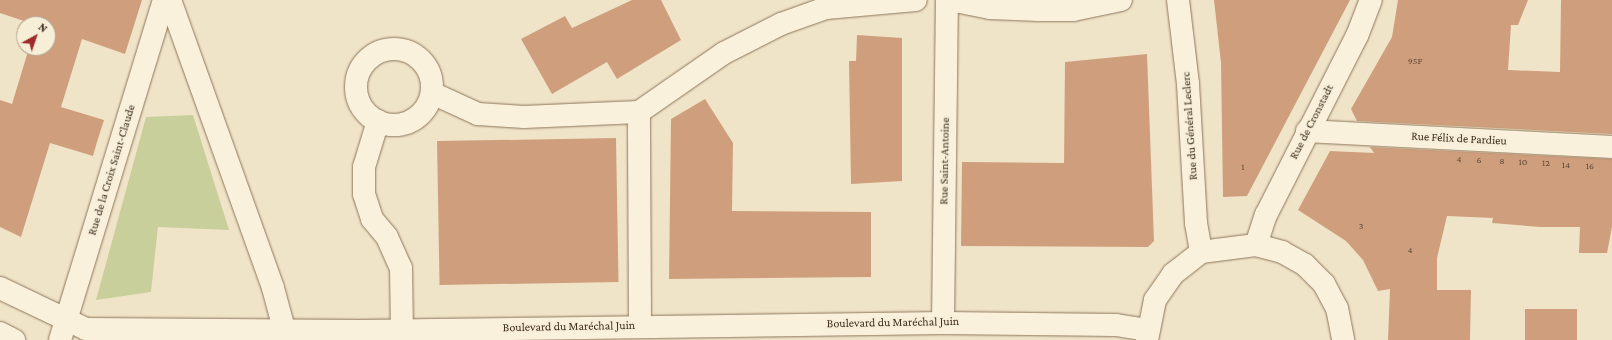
<!DOCTYPE html>
<html>
<head>
<meta charset="utf-8">
<style>
  body { margin:0 }
  #map { position:relative; width:1612px; height:340px; overflow:hidden; background:#f0e4c8; font-family:"Crimson Pro",serif }
  div>[style] { position:absolute }
  [style*='--x'] { left:calc(var(--x)*1px); top:calc(var(--y)*1px); width:calc(var(--w)*1px); rotate:calc(var(--a)*1deg) }
  .green>* { inset:0; background:#c9cf9b }
  .building>* { inset:0; background:#cf9f7d; transform-origin:0 0 }
  .roads { filter:drop-shadow(0 0 1px #8d765c) drop-shadow(0 0 1px #8d765c) }
  .pedestrian>* { height:22px; margin:-11px; padding:0 11px; transform-origin:11px; border-radius:11px; background:#faf1dc }
  .pedestrian>.ring { margin:-11px; padding:0; box-sizing:content-box; background:none; border:22px solid #faf1dc; border-radius:50% }
  .minor>* { height:22px; margin:-11px; padding:0 11px; transform-origin:11px; border-radius:11px; background:#faf1dc }
  .secondary>* { height:22px; margin:-11px; padding:0 11px; transform-origin:11px; border-radius:11px; background:#faf1dc }
  span { translate:-50% -50%; white-space:nowrap; text-align:center; line-height:1.15; -webkit-text-stroke:4px #f7eed8; paint-order:stroke }
  .number-label { font-size:10px; color:#624a37 }
  .number-label span { -webkit-text-stroke-width:0 }
  .street-label { font-size:12px; color:#3d2e20 }
  .north { position:absolute; left:16px; top:16px; width:40px; height:40px; box-sizing:border-box; background:#f7eed8; border:1px solid #ada18e; border-radius:50%; rotate:40deg; font-size:11px; font-weight:700; line-height:16px; text-align:center; color:#3d2e20 }
  .north::after { content:''; display:block; margin:auto; width:14px; height:18px; background:#9e2a2b; clip-path:polygon(50% 0,100% 100%,50% 72%,0 100%) }
</style>
</head>
<body>
<div id="map">
  <div class="green">
    <i style="clip-path:polygon(193px 115px,229px 230px,158px 227px,151px 292px,96px 300px,146px 117px)"></i>
  </div>
  <div class="building">
    <i style="clip-path:polygon(0 0,142px 0,125px 54px,82px 39px,61px 107px,104px 120px,97px 142px,93px 156px,50px 143px,21px 237px,0 227px,0 100px,12px 104px,29px 48px,48px 48px,48px 24px,33px 24px,0 13px)"></i>
    <i style="clip-path:polygon(632px 0,661px 0,681px 40px,617px 79px,607px 62px,552px 94px,521px 39px,565px 16px,572px 28px)"></i>
    <i style="clip-path:polygon(1214px 0,1350px 0,1247px 196px,1223px 197px,1221px 63px)"></i>
    <i style="clip-path:polygon(1398px 0,1528px 0,1518px 25px,1511px 25px,1508px 70px,1560px 72px,1561px 0,1612px 0,1612px 134px,1357px 121px,1351px 109px,1392px 37px)"></i>
    <i style="clip-path:polygon(857px 35px,902px 38px,902px 181px,851px 184px,849px 61px,856px 61px)"></i>
    <i style="clip-path:polygon(1147px 54px,1154px 241px,1148px 247px,961px 246px,962px 162px,1064px 163px,1065px 62px)"></i>
    <i style="clip-path:polygon(705px 99px,733px 143px,732px 211px,871px 212px,871px 277px,669px 279px,671px 119px)"></i>
    <i style="left:616px;top:138px;width:144px;height:179px;rotate:89deg"></i>
    <i style="clip-path:polygon(1370px 147px,1612px 159px,1612px 227px,1607px 253px,1579px 253px,1580px 227px,1540px 227px,1492px 223px,1493px 218px,1447px 216px,1437px 258px,1437px 290px,1471px 290px,1470px 340px,1388px 340px,1390px 289px,1378px 291px,1363px 260px,1346px 241px,1298px 210px,1330px 151px,1374px 153px)"></i>
    <i style="left:1525px;top:309px;width:52px;height:31px"></i>
  </div>
  <div class="roads">
    <div class="pedestrian">
      <i style="--x:950;--y:0;--w:41;--a:11.3"></i>
      <i style="--x:990;--y:8;--w:49;--a:2.3"></i>
      <i style="--x:1039;--y:10;--w:34;--a:0"></i>
      <i style="--x:1073;--y:10;--w:49;--a:-11.8"></i>
      <i class="ring" style="left:356px;top:49px;width:54px;height:54px"></i>
      <i style="--x:432;--y:93;--w:51;--a:24.5"></i>
      <i style="--x:478;--y:114;--w:46;--a:3.7"></i>
      <i style="--x:524;--y:117;--w:115;--a:-2.5"></i>
      <i style="--x:378;--y:121;--w:48;--a:106.9"></i>
      <i style="--x:364;--y:167;--w:27;--a:90"></i>
      <i style="--x:364;--y:194;--w:26;--a:72"></i>
      <i style="--x:372;--y:219;--w:23;--a:50"></i>
      <i style="--x:387;--y:237;--w:34;--a:66"></i>
      <i style="--x:401;--y:268;--w:62;--a:89.1"></i>
      <i style="--x:640;--y:326;--w:214;--a:-90.3"></i>
      <i style="--x:639;--y:112;--w:103;--a:-34.8"></i>
      <i style="--x:724;--y:53;--w:64;--a:-27"></i>
      <i style="--x:781;--y:24;--w:48;--a:-19.6"></i>
      <i style="--x:826;--y:8;--w:90;--a:-5.1"></i>
      <i style="--x:0;--y:333;--w:16;--a:27"></i>
    </div>
    <div class="minor">
      <i style="--x:170;--y:0;--w:306;--a:70.3"></i>
      <i style="--x:273;--y:288;--w:54;--a:74.9"></i>
      <i style="--x:1307;--y:131;--w:305;--a:3"></i>
      <i style="--x:1256;--y:245;--w:32;--a:-72"></i>
      <i style="--x:1266;--y:215;--w:201;--a:-63.1"></i>
      <i style="--x:1357;--y:36;--w:39;--a:-69"></i>
      <i style="--x:0;--y:288;--w:95;--a:25.5"></i>
      <i style="--x:86;--y:329;--w:274;--a:0.4"></i>
      <i style="--x:360;--y:331;--w:583;--a:-0.79"></i>
      <i style="--x:943;--y:323;--w:173;--a:0.7"></i>
      <i style="--x:1116;--y:325;--w:31;--a:9"></i>
      <i style="--x:943;--y:323;--w:323;--a:-89.3"></i>
      <i style="--x:60;--y:340;--w:356;--a:-73"></i>
    </div>
    <div class="secondary">
      <i style="--x:1178;--y:0;--w:85;--a:83.2"></i>
      <i style="--x:1188;--y:84;--w:139;--a:86.7"></i>
      <i style="--x:1196;--y:223;--w:29;--a:80"></i>
      <i style="--x:1147;--y:340;--w:41;--a:-78.7"></i>
      <i style="--x:1155;--y:300;--w:32;--a:-55"></i>
      <i style="--x:1173;--y:274;--w:36;--a:-38"></i>
      <i style="--x:1201;--y:252;--w:55;--a:-7.3"></i>
      <i style="--x:1256;--y:245;--w:27;--a:15"></i>
      <i style="--x:1282;--y:252;--w:26;--a:29"></i>
      <i style="--x:1305;--y:265;--w:27;--a:45"></i>
      <i style="--x:1324;--y:284;--w:27;--a:62"></i>
      <i style="--x:1337;--y:308;--w:33;--a:79"></i>
    </div>
  </div>
  <div class="number-label">
    <span style="left:1415px;top:61px">95F</span>
    <span style="left:1459px;top:159px">4</span>
    <span style="left:1479px;top:160px">6</span>
    <span style="left:1502px;top:161px">8</span>
    <span style="left:1523px;top:162px">10</span>
    <span style="left:1546px;top:163px">12</span>
    <span style="left:1566px;top:165px">14</span>
    <span style="left:1590px;top:166px">16</span>
    <span style="left:1243px;top:167px">1</span>
    <span style="left:1361px;top:226px">3</span>
    <span style="left:1410px;top:250px">4</span>
  </div>
  <div class="street-label">
    <span style="left:1312px;top:122px;rotate:-63deg">Rue de Cronstadt</span>
    <span style="left:1190px;top:126px;rotate:-94deg">Rue du Général Leclerc</span>
    <span style="left:1459px;top:139px;rotate:3deg">Rue Félix de Pardieu</span>
    <span style="left:945px;top:161px;rotate:-89deg">Rue Saint-Antoine</span>
    <span style="left:112px;top:170px;rotate:-73deg">Rue de la Croix Saint-Claude</span>
    <span style="left:893px;top:323px;rotate:-1deg">Boulevard du Maréchal Juin</span>
    <span style="left:569px;top:327px;rotate:-1deg">Boulevard du Maréchal Juin</span>
  </div>
  <div class="north">N</div>
</div>
</body>
</html>
